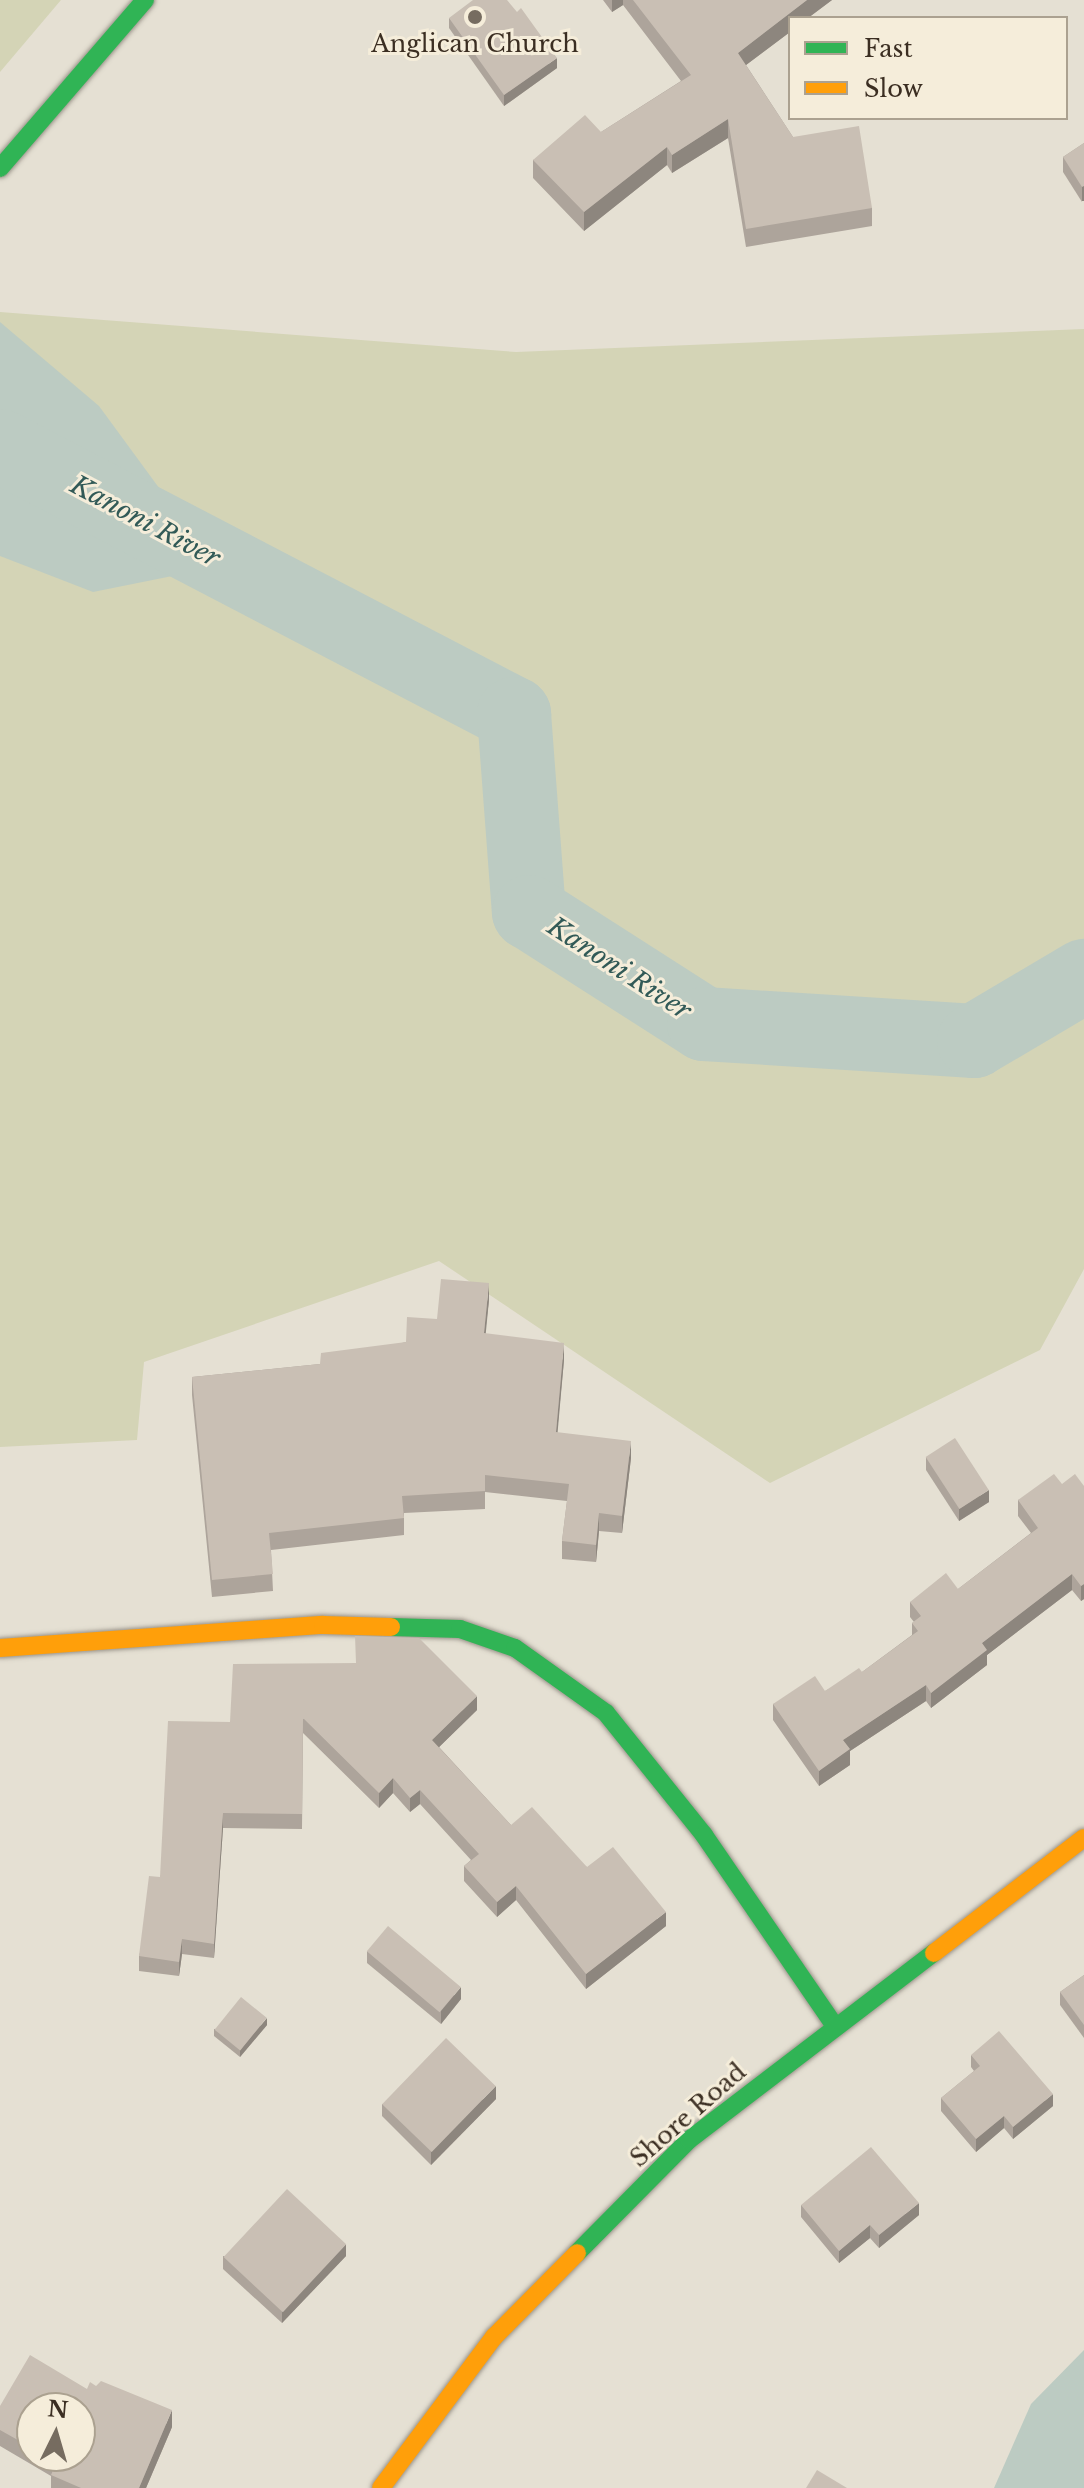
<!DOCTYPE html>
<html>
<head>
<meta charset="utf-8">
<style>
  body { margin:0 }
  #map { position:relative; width:1084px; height:2488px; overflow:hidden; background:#e5e0d3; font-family:"Libre Baskerville",serif }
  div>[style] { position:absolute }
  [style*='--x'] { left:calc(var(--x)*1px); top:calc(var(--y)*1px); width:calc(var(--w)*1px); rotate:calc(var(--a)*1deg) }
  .green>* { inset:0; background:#d4d4b6 }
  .water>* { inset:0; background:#bccbc2 }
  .river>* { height:74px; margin:-37px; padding:0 37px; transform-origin:37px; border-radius:37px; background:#bccbc2 }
  .roads { filter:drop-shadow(0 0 2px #9b958b) drop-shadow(0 0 2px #9b958b) }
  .fast>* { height:18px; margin:-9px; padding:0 9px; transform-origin:9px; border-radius:9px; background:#30b455 }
  .slow>* { height:18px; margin:-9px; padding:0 9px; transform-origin:9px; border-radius:9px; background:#ff9f0a }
  .wall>* { inset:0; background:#ada49b }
  .shaded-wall>* { inset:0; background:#8d867e; transform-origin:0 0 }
  .building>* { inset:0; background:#c9bfb4; transform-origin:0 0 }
  .dots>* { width:22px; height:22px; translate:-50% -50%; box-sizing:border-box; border:4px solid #f5edda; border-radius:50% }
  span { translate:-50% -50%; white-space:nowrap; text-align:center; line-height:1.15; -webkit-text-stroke:6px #f5edda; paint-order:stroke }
  .poi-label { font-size:24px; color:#3b2e22 }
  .street-label { font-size:24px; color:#3b2e22 }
  .water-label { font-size:26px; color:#325a57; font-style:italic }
  .legend { position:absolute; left:788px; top:16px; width:280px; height:104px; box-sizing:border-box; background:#f5edda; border:2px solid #aba190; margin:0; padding:10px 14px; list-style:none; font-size:24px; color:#3b2e22 }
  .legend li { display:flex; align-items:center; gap:16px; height:40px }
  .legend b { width:40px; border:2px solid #aba190 }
  .north { position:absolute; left:16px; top:2392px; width:80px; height:80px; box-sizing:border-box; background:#f5edda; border:2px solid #aba190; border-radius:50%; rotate:5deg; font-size:22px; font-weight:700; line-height:32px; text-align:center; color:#3b2e22 }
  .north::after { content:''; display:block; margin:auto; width:28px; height:36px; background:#766c60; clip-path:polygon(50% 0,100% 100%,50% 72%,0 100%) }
</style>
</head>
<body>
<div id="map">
  <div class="green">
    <i style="clip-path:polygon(0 0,61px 0,0 72px)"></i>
    <i style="clip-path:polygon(0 312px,516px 352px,1084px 329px,1084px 1269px,1040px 1350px,770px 1483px,439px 1261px,144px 1362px,137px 1440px,0 1447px)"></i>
  </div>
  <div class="water">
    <i style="clip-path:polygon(0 322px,99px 406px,217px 567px,93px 592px,0 556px)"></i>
    <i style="clip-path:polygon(1084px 2350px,1084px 2488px,994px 2488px,1031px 2404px)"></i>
  </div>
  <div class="river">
    <i style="--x:0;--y:446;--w:580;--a:27.54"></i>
    <i style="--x:514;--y:714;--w:199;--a:85.7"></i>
    <i style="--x:529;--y:912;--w:208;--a:32.6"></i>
    <i style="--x:704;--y:1024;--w:271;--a:3.6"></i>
    <i style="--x:974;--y:1041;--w:128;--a:-30.6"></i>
  </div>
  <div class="roads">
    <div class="fast">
      <i style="--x:0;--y:168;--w:222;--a:-49.2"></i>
      <i style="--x:391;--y:1627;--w:69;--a:1.7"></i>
      <i style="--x:460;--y:1629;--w:58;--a:19.1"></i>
      <i style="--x:515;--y:1648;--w:112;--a:35.5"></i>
      <i style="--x:606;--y:1713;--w:156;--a:51.2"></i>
      <i style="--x:704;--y:1835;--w:230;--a:55.6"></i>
      <i style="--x:577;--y:2253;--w:159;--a:-45.3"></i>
      <i style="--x:689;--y:2140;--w:308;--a:-37.4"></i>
    </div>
    <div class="slow">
      <i style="--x:0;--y:1648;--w:324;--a:-4.1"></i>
      <i style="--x:323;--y:1625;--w:68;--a:1.7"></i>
      <i style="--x:934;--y:1953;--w:189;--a:-37.5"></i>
      <i style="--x:381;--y:2488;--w:189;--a:-53.2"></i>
      <i style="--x:494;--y:2337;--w:118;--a:-45.3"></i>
    </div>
  </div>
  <div class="wall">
    <i style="clip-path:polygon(603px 0,832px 0,808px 18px,790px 18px,790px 32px,746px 65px,793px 137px,872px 208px,872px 226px,746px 247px,728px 138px,672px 173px,667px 165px,584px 231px,533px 178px,533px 160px,601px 132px,681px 81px,623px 5px,612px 12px)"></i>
    <i style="clip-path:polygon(449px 18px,557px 68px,504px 106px,449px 28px)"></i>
    <i style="clip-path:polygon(1084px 143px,1082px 202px,1063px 172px,1063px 157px)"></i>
    <i style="clip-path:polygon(489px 1300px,485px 1334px,564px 1360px,557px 1433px,631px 1458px,622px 1533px,599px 1531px,596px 1562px,562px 1559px,562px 1541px,567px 1501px,485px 1492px,485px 1509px,404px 1513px,404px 1535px,271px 1550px,273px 1591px,212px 1597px,192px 1395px,192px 1377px,320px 1364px,406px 1342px,437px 1319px)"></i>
    <i style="clip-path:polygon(926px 1457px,989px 1502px,959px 1521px,926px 1470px)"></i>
    <i style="clip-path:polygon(1062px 1484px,1084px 1486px,1084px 1599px,1081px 1601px,1072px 1590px,987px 1655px,987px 1665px,931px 1708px,926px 1701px,850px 1751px,850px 1765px,819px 1786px,773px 1720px,773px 1704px,825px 1691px,862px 1672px,912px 1635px,912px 1623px,914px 1622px,910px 1617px,910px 1602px,958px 1589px,1031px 1533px,1018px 1516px,1018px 1500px)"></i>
    <i style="clip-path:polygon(477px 1710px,439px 1747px,511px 1825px,587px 1867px,666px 1926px,586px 1989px,516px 1900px,497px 1917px,464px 1881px,464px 1866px,471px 1860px,420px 1804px,410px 1812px,393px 1793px,379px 1808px,303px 1733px,302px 1829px,223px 1828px,214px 1958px,182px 1954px,179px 1976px,139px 1971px,139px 1956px,160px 1877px,230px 1722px)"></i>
    <i style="clip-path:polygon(367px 1951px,461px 1999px,441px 2024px,367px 1963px)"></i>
    <i style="clip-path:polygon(1084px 1975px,1084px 2038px,1060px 2005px,1060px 1992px)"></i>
    <i style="clip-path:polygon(267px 2025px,240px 2057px,214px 2036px,214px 2029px)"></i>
    <i style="clip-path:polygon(971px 2055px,1053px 2106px,1013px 2139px,1004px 2128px,976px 2152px,941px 2111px,941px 2098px,974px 2071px,971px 2067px)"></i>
    <i style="clip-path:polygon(496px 2099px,431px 2165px,382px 2116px,382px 2104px)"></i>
    <i style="clip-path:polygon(801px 2205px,919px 2215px,879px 2248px,870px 2238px,839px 2263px,801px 2217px)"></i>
    <i style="clip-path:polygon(223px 2256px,346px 2256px,282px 2323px,223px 2269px)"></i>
    <i style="clip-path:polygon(evenodd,87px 2389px,172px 2427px,146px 2488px,51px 2488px,51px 2476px,0 2446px,0 2406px,87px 2389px,32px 2408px,80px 2456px,32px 2456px,32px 2408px)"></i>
  </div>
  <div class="shaded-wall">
    <i style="clip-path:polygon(612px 0,623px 0,623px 5px,612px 12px)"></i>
    <i style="clip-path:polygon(807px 0,832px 0,808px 18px,790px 18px,790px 32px,738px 71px,738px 53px)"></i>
    <i style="clip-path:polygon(557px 58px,557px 68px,504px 106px,504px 95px)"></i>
    <i style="clip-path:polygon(728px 119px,728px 138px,672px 173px,672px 155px)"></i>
    <i style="clip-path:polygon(667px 147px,667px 165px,584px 231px,584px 212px)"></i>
    <i style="left:1084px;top:186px;width:15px;height:2px;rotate:90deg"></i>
    <i style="clip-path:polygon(489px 1283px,489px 1300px,484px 1351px,484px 1333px)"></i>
    <i style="clip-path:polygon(564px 1343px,564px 1360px,556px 1450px,556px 1432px)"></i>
    <i style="clip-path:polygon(631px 1441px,631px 1458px,622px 1533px,622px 1516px)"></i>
    <i style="clip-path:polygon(989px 1490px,989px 1502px,959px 1521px,959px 1509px)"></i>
    <i style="clip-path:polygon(599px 1513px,599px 1531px,596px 1562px,596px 1545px)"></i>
    <i style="clip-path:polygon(1072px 1574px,1072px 1590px,987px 1655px,987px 1665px,931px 1708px,931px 1693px,982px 1643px)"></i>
    <i style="clip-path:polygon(1084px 1584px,1084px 1599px,1081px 1601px,1081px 1586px)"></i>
    <i style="clip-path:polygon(926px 1685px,926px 1701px,850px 1751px,850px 1765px,819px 1786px,819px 1771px,843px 1740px)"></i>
    <i style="clip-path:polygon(477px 1696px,477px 1710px,432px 1754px,432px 1740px)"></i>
    <i style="clip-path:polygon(393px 1778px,393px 1793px,379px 1808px,379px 1793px)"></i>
    <i style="clip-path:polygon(420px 1790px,420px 1804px,410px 1812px,410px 1798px)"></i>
    <i style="clip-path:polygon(223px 1813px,223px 1828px,214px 1958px,214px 1944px)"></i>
    <i style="clip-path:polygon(516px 1886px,516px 1900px,497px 1917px,497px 1902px)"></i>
    <i style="clip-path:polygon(666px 1912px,666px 1926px,586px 1989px,586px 1974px)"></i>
    <i style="clip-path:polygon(182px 1939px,182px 1954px,179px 1976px,179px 1962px)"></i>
    <i style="clip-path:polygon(461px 1987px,461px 1999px,441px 2024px,441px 2011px)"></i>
    <i style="clip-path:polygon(267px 2018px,267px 2025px,240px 2057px,240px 2050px)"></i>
    <i style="clip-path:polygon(496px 2086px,496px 2099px,431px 2165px,431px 2152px)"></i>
    <i style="clip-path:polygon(1053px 2094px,1053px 2106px,1013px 2139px,1013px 2127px)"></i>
    <i style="clip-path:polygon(1004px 2116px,1004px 2128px,976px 2152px,976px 2139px)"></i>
    <i style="clip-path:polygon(919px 2203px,919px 2215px,879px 2248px,879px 2235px)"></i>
    <i style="clip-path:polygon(870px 2225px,870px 2238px,839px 2263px,839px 2251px)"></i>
    <i style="clip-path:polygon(346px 2244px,346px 2256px,282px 2323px,282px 2311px)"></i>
    <i style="clip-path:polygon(172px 2410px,172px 2427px,146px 2488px,139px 2488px)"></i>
  </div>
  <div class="building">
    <i style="clip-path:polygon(473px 0,507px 0,517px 12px,521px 8px,557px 58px,504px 95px,449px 18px)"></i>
    <i style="clip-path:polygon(633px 0,807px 0,738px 53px,793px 137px,859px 126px,872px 208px,746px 229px,728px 119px,672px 155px,667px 147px,584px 212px,533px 160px,585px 115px,601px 132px,691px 75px)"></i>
    <i style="clip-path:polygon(1084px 143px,1084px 186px,1082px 187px,1063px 157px)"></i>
    <i style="clip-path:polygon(441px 1279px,489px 1283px,484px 1333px,564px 1343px,556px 1432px,631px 1441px,622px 1516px,599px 1513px,596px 1545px,562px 1541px,569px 1484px,485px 1475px,485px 1491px,402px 1496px,404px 1518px,269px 1533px,273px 1574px,212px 1580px,192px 1377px,320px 1364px,321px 1353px,406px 1342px,407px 1317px,437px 1319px)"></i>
    <i style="left:955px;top:1438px;width:62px;height:35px;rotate:57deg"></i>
    <i style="clip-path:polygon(1054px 1474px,1062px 1484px,1075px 1474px,1084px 1486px,1084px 1584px,1081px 1586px,1072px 1574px,982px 1643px,987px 1650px,931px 1693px,926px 1685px,843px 1740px,850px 1749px,819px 1771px,773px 1704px,815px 1676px,825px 1691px,859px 1668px,862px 1672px,918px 1631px,912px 1623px,921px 1616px,910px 1602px,946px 1573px,958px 1589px,1038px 1528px,1018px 1500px)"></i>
    <i style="clip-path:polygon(355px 1636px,419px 1638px,477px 1696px,432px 1740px,511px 1825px,532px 1807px,587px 1867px,613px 1847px,666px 1912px,586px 1974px,516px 1886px,497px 1902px,464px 1866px,479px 1854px,420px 1790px,410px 1798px,393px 1778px,379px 1793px,303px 1718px,302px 1814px,223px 1813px,214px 1944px,182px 1939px,179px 1962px,139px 1956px,149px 1876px,160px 1877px,168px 1721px,230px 1722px,233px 1664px,356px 1663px)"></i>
    <i style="left:388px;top:1926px;width:95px;height:33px;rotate:40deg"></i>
    <i style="clip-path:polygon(1084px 1975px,1084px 2025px,1060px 1992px)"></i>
    <i style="left:241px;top:1997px;width:33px;height:42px;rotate:39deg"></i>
    <i style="clip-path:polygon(999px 2031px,1053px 2094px,1013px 2127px,1004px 2116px,976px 2139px,941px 2098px,980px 2066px,971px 2055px)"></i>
    <i style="left:446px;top:2038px;width:69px;height:92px;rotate:44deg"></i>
    <i style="clip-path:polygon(871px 2147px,919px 2203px,879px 2235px,870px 2225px,839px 2251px,801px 2205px)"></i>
    <i style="left:287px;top:2189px;width:81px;height:93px;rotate:43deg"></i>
    <i style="clip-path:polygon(30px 2355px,87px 2389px,90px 2382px,96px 2386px,101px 2381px,172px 2410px,139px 2488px,81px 2488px,51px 2475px,56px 2463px,45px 2456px,80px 2456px,80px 2408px,32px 2408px,32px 2448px,0 2430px,0 2406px)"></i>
    <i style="clip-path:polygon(817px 2470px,847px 2488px,806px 2488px)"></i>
  </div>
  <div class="dots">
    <i style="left:475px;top:17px;background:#766c60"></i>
  </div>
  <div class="poi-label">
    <span style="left:475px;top:44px">Anglican Church</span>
  </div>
  <div class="street-label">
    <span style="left:688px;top:2115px;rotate:-41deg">Shore Road</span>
  </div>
  <div class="water-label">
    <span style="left:145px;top:522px;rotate:28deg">Kanoni River</span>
    <span style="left:619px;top:969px;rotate:33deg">Kanoni River</span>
  </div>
  <ul class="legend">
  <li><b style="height:10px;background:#30b455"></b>Fast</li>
  <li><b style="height:10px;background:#ff9f0a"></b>Slow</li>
  </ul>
  <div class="north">N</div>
</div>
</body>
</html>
